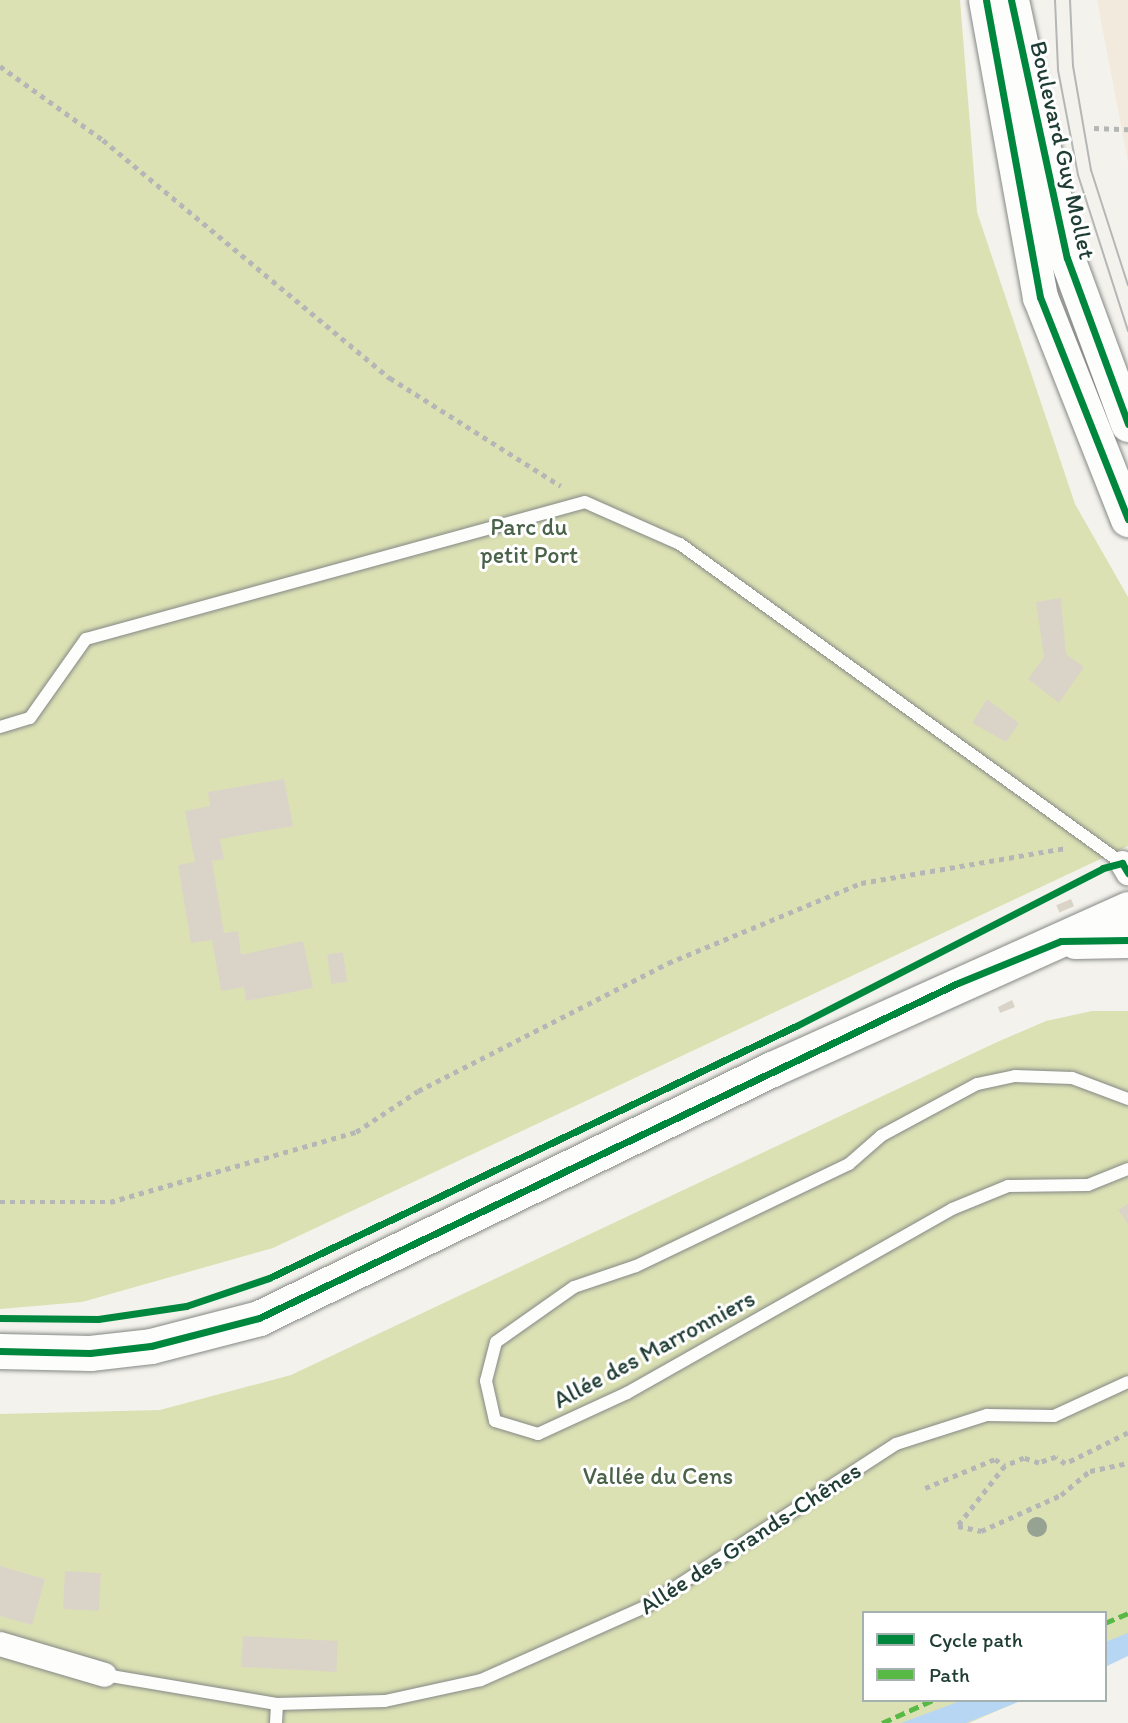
<!DOCTYPE html>
<html>
<head>
<meta charset="utf-8">
<style>
  body { margin:0 }
  #map { position:relative; width:1128px; height:1723px; overflow:hidden; background:#f4f2ec; font-family:Itim,sans-serif }
  div>[style] { position:absolute }
  [style*='--x'] { left:calc(var(--x)*1px); top:calc(var(--y)*1px); width:calc(var(--w)*1px); rotate:calc(var(--a)*1deg) }
  .built>* { inset:0; background:#f2eadc }
  .green>* { inset:0; background:#dce1b4 }
  .water>* { inset:0; background:#b7d6f4 }
  .building>* { inset:0; background:#dad4c8; transform-origin:0 0 }
  .path>* { height:4.5px; margin-top:-2.25px; transform-origin:0; background:repeating-linear-gradient(90deg,#b4b7b6 0 5px,transparent 0 10px) }
  .roads { filter:drop-shadow(0 0 2px #848985) drop-shadow(0 0 2px #848985) }
  .lane>* { height:12px; margin:-6px; padding:0 6px; transform-origin:6px; border-radius:6px; background:#fdfdfc }
  .street>* { height:24px; margin:-12px; padding:0 12px; transform-origin:12px; border-radius:12px; background:#fdfdfc }
  .secondary>* { height:35px; margin:-17.5px; padding:0 17.5px; transform-origin:17.5px; border-radius:17.5px; background:#fdfdfc }
  .tram>* { height:2px; margin:-1px; padding:0 1px; transform-origin:1px; border-radius:1px; background:#b4b7b6 }
  .quiet>* { height:5px; margin-top:-2.5px; transform-origin:0; background:repeating-linear-gradient(90deg,#58b947 0 10px,transparent 0 15px) }
  .cycleway>* { height:7px; margin:-3.5px; padding:0 3.5px; transform-origin:3.5px; border-radius:3.5px; background:#00873e }
  .trees>* { width:20px; height:20px; margin:-10px; border-radius:50%; background:#96a392 }
  span { translate:-50% -50%; white-space:nowrap; text-align:center; line-height:1.15; -webkit-text-stroke:6px #fff; paint-order:stroke }
  .street-label { font-size:24px; color:#1f3d34 }
  .park-label { font-size:24px; color:#496248 }
  .legend { position:absolute; left:862px; top:1611px; width:245px; height:91px; box-sizing:border-box; background:#fff; border:2px solid #a5b1ae; margin:0; padding:9px 12px; list-style:none; font-size:21px; color:#1f3d34 }
  .legend li { display:flex; align-items:center; gap:14px; height:35px }
  .legend b { width:35px; border:2px solid #a5b1ae }
</style>
</head>
<body>
<div id="map">
  <div class="built">
    <i style="clip-path:polygon(1097px 0,1128px 0,1128px 162px)"></i>
  </div>
  <div class="green">
    <i style="clip-path:polygon(0 0,960px 0,977px 212px,1075px 504px,1128px 597px,1128px 846px,273px 1248px,82px 1302px,0 1309px)"></i>
    <i style="clip-path:polygon(1092px 1011px,1128px 1011px,1128px 1655px,1105px 1665px,1105px 1613px,864px 1613px,864px 1700px,1022px 1700px,969px 1723px,0 1723px,0 1414px,160px 1410px,291px 1375px,995px 1043px,1046px 1021px)"></i>
  </div>
  <div class="water">
    <i style="clip-path:polygon(1128px 1633px,1128px 1656px,1105px 1667px,1105px 1642px)"></i>
    <i style="clip-path:polygon(963px 1700px,1023px 1700px,966px 1723px,901px 1723px)"></i>
  </div>
  <div class="building">
    <i style="clip-path:polygon(1061px 598px,1066px 654px,1084px 667px,1059px 703px,1028px 679px,1044px 657px,1036px 602px)"></i>
    <i style="clip-path:polygon(987px 699px,1019px 723px,1006px 742px,972px 723px)"></i>
    <i style="clip-path:polygon(284px 779px,293px 826px,220px 839px,224px 859px,212px 861px,224px 933px,238px 931px,241px 955px,303px 941px,313px 988px,246px 1001px,244px 987px,221px 991px,212px 940px,191px 943px,178px 865px,195px 862px,185px 811px,210px 806px,208px 792px)"></i>
    <i style="left:1071px;top:899px;width:8px;height:16px;rotate:67deg"></i>
    <i style="left:343px;top:952px;width:30px;height:16px;rotate:82deg"></i>
    <i style="clip-path:polygon(1012px 1000px,1015px 1007px,1000px 1013px,998px 1007px)"></i>
    <i style="clip-path:polygon(1128px 1204px,1128px 1224px,1118px 1210px)"></i>
    <i style="clip-path:polygon(0 1566px,45px 1579px,32px 1625px,0 1616px)"></i>
    <i style="left:65px;top:1571px;width:36px;height:38px;rotate:3deg"></i>
    <i style="left:243px;top:1636px;width:95px;height:31px;rotate:3deg"></i>
  </div>
  <div class="path">
    <i style="--x:0;--y:66;--w:127;--a:35.7"></i>
    <i style="--x:103;--y:140;--w:373;--a:39.7"></i>
    <i style="--x:390;--y:378;--w:202;--a:32.3"></i>
    <i style="--x:1094;--y:128;--w:34;--a:2"></i>
    <i style="--x:0;--y:1202;--w:110;--a:0"></i>
    <i style="--x:110;--y:1202;--w:256;--a:-15.9"></i>
    <i style="--x:356;--y:1132;--w:74;--a:-33.5"></i>
    <i style="--x:418;--y:1091;--w:281;--a:-27.1"></i>
    <i style="--x:668;--y:963;--w:209;--a:-22.5"></i>
    <i style="--x:861;--y:883;--w:207;--a:-9.7"></i>
    <i style="--x:1128;--y:1433;--w:70;--a:153.8"></i>
    <i style="--x:1065;--y:1464;--w:11;--a:-142"></i>
    <i style="--x:1056;--y:1457;--w:18;--a:161"></i>
    <i style="--x:1039;--y:1463;--w:16;--a:-162"></i>
    <i style="--x:1024;--y:1458;--w:21;--a:157"></i>
    <i style="--x:1005;--y:1466;--w:76;--a:128.1"></i>
    <i style="--x:958;--y:1526;--w:24;--a:12"></i>
    <i style="--x:981;--y:1531;--w:88;--a:-24.2"></i>
    <i style="--x:1061;--y:1495;--w:38;--a:-40"></i>
    <i style="--x:1090;--y:1471;--w:39;--a:-12"></i>
    <i style="--x:925;--y:1488;--w:76;--a:-22.5"></i>
    <i style="--x:995;--y:1459;--w:12;--a:35"></i>
  </div>
  <div class="roads">
    <div class="lane">
      <i style="--x:0;--y:727;--w:31;--a:-17"></i>
      <i style="--x:30;--y:718;--w:97;--a:-54.7"></i>
      <i style="--x:86;--y:639;--w:517;--a:-15.35"></i>
      <i style="--x:585;--y:502;--w:104;--a:23.9"></i>
      <i style="--x:680;--y:544;--w:545;--a:35.82"></i>
      <i style="--x:1128;--y:1099;--w:60;--a:-159.4"></i>
      <i style="--x:1072;--y:1078;--w:57;--a:-178"></i>
      <i style="--x:1015;--y:1076;--w:39;--a:168"></i>
      <i style="--x:977;--y:1084;--w:109;--a:151.6"></i>
      <i style="--x:881;--y:1136;--w:43;--a:138.8"></i>
      <i style="--x:849;--y:1164;--w:236;--a:154.4"></i>
      <i style="--x:636;--y:1266;--w:65;--a:161.3"></i>
      <i style="--x:574;--y:1287;--w:95;--a:144.8"></i>
      <i style="--x:496;--y:1342;--w:40;--a:104.4"></i>
      <i style="--x:486;--y:1381;--w:41;--a:77.3"></i>
      <i style="--x:495;--y:1421;--w:45;--a:16.8"></i>
      <i style="--x:538;--y:1434;--w:98;--a:-24.7"></i>
      <i style="--x:627;--y:1393;--w:373;--a:-29.5"></i>
      <i style="--x:952;--y:1209;--w:61;--a:-22.3"></i>
      <i style="--x:1008;--y:1186;--w:80;--a:-0.7"></i>
      <i style="--x:1088;--y:1185;--w:43;--a:-21.8"></i>
      <i style="--x:105;--y:1675;--w:174;--a:9.6"></i>
      <i style="--x:277;--y:1704;--w:108;--a:-1.6"></i>
      <i style="--x:385;--y:1701;--w:98;--a:-12.3"></i>
      <i style="--x:481;--y:1680;--w:180;--a:-24"></i>
      <i style="--x:645;--y:1607;--w:299;--a:-33"></i>
      <i style="--x:896;--y:1444;--w:96;--a:-17.7"></i>
      <i style="--x:987;--y:1415;--w:67;--a:0.9"></i>
      <i style="--x:1054;--y:1416;--w:81;--a:-24.7"></i>
      <i style="--x:276;--y:1723;--w:19;--a:-87"></i>
    </div>
    <div class="street">
      <i style="--x:1122;--y:863;--w:12;--a:59"></i>
      <i style="--x:0;--y:1644;--w:109;--a:16.4"></i>
    </div>
    <div class="secondary">
      <i style="--x:986;--y:0;--w:302;--a:79.7"></i>
      <i style="--x:1040;--y:297;--w:239;--a:68.4"></i>
      <i style="--x:1011;--y:0;--w:264;--a:77.8"></i>
      <i style="--x:1067;--y:258;--w:177;--a:69.8"></i>
      <i style="--x:1075;--y:941;--w:53;--a:-1.1"></i>
      <i style="--x:0;--y:1351;--w:90;--a:1.3"></i>
      <i style="--x:90;--y:1353;--w:61;--a:-6.5"></i>
      <i style="--x:151;--y:1346;--w:112;--a:-14.5"></i>
      <i style="--x:259;--y:1318;--w:570;--a:-25.89"></i>
      <i style="--x:772;--y:1069;--w:390;--a:-24.2"></i>
    </div>
  </div>
  <div class="tram">
    <i style="--x:1055;--y:0;--w:70;--a:87.5"></i>
    <i style="--x:1058;--y:70;--w:107;--a:79.2"></i>
    <i style="--x:1078;--y:175;--w:164;--a:72.2"></i>
    <i style="--x:1070;--y:0;--w:66;--a:87.4"></i>
    <i style="--x:1073;--y:66;--w:106;--a:80.2"></i>
    <i style="--x:1091;--y:170;--w:121;--a:72.2"></i>
  </div>
  <div class="quiet">
    <i style="--x:1105;--y:1623;--w:25;--a:-23"></i>
    <i style="--x:882;--y:1723;--w:56;--a:-24.3"></i>
  </div>
  <div class="cycleway">
    <i style="--x:986;--y:0;--w:302;--a:79.7"></i>
    <i style="--x:1040;--y:297;--w:239;--a:68.4"></i>
    <i style="--x:1011;--y:0;--w:264;--a:77.8"></i>
    <i style="--x:1067;--y:258;--w:177;--a:69.8"></i>
    <i style="--x:0;--y:1318;--w:98;--a:0.6"></i>
    <i style="--x:98;--y:1319;--w:89;--a:-8.4"></i>
    <i style="--x:186;--y:1306;--w:88;--a:-18.6"></i>
    <i style="--x:269;--y:1278;--w:584;--a:-25.56"></i>
    <i style="--x:796;--y:1026;--w:345;--a:-27.2"></i>
    <i style="--x:1103;--y:868;--w:20;--a:-15"></i>
    <i style="--x:1122;--y:863;--w:12;--a:59"></i>
    <i style="--x:0;--y:1351;--w:90;--a:1.3"></i>
    <i style="--x:90;--y:1353;--w:61;--a:-6.5"></i>
    <i style="--x:151;--y:1346;--w:112;--a:-14.5"></i>
    <i style="--x:259;--y:1318;--w:775;--a:-25.61"></i>
    <i style="--x:958;--y:983;--w:111;--a:-22.2"></i>
    <i style="--x:1061;--y:941;--w:67;--a:-0.9"></i>
  </div>
  <div class="trees">
    <i style="left:1037px;top:1527px"></i>
  </div>
  <div class="street-label">
    <span style="left:1063px;top:150px;rotate:77deg">Boulevard Guy Mollet</span>
    <span style="left:654px;top:1349px;rotate:-28deg">Allée des Marronniers</span>
    <span style="left:750px;top:1538px;rotate:-33deg">Allée des Grands-Chênes</span>
  </div>
  <div class="park-label">
    <span style="left:529px;top:541px">Parc du<br>petit Port</span>
    <span style="left:658px;top:1476px">Vallée du Cens</span>
  </div>
  <ul class="legend">
  <li><b style="height:9px;background:#00873e"></b>Cycle path</li>
  <li><b style="height:9px;background:#58b947"></b>Path</li>
  </ul>
</div>
</body>
</html>
